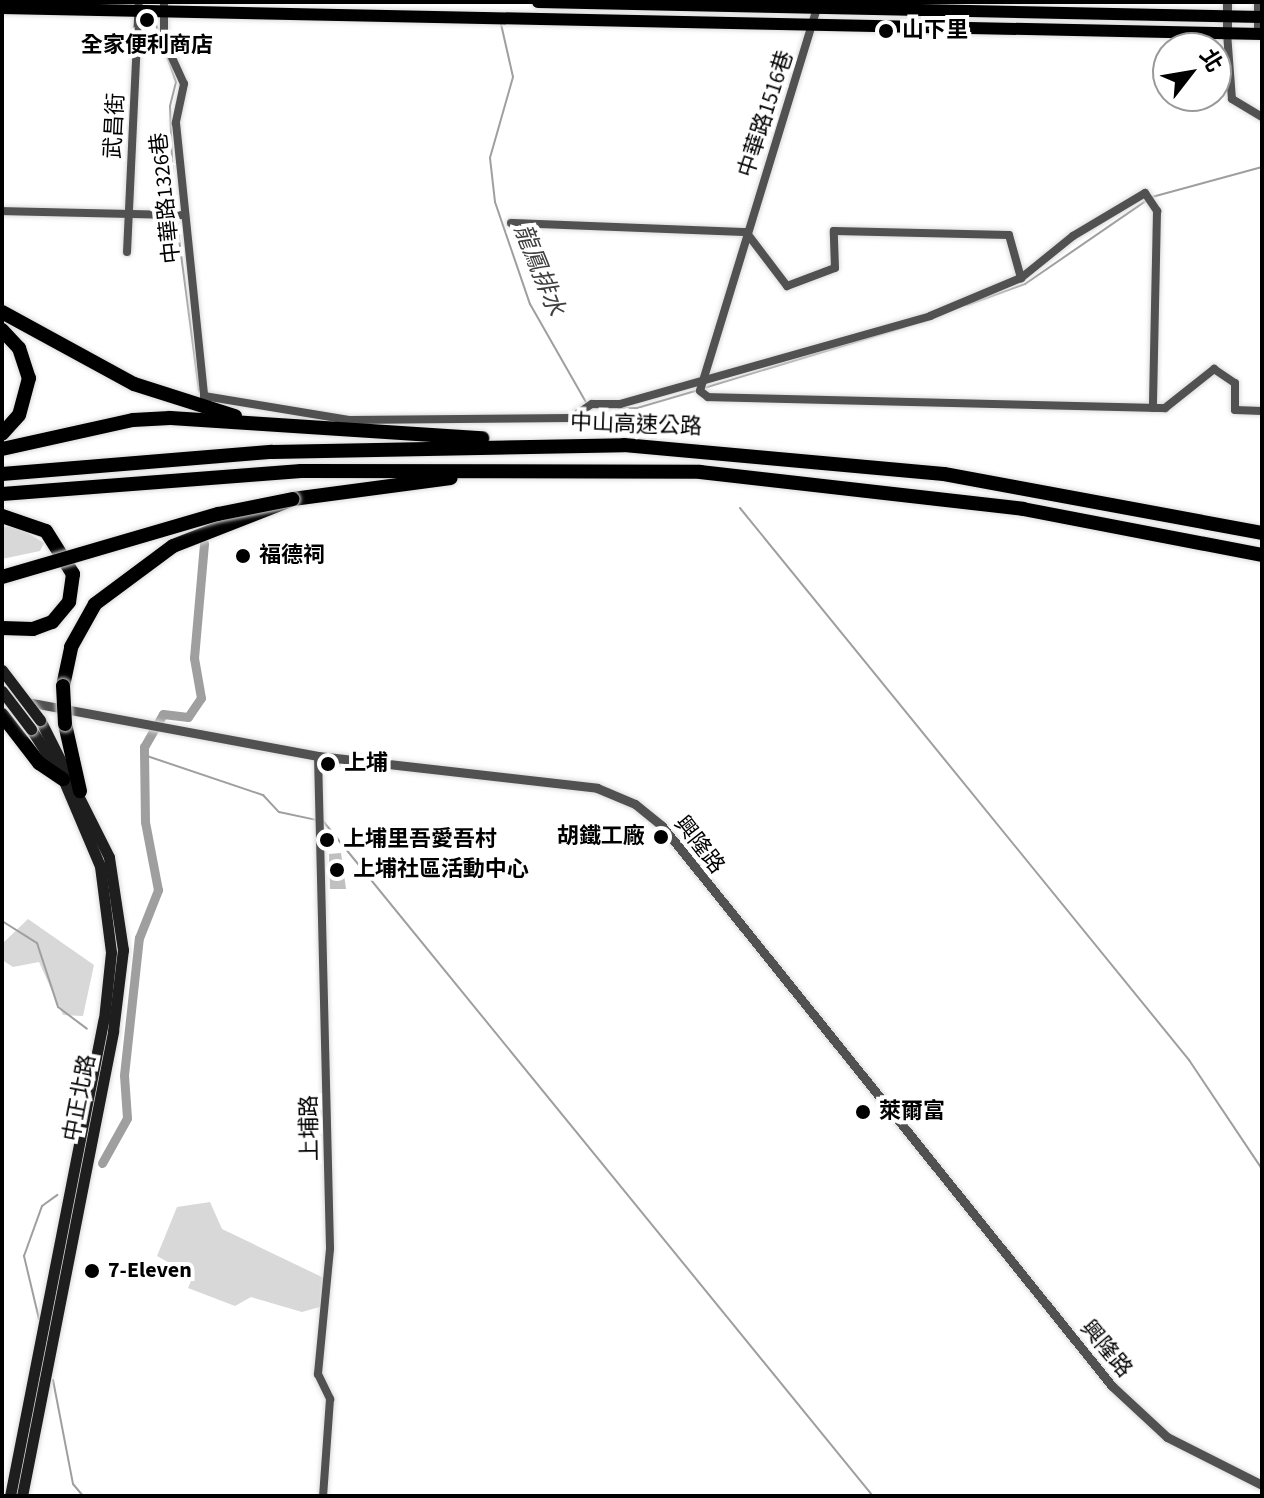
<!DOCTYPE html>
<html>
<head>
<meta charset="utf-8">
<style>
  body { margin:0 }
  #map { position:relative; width:1264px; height:1498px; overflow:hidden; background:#fff; font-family:"Source Sans 3","Noto Sans TC",sans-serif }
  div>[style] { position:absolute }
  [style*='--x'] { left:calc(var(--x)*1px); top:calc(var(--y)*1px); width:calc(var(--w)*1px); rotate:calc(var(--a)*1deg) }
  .green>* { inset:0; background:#d8d8d8 }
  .stream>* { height:2px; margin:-1px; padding:0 1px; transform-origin:1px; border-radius:1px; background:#9f9f9f }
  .canal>* { height:9px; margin:-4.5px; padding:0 4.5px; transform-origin:4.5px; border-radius:4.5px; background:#9f9f9f }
  .building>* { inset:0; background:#c0c0c0 }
  .roads { filter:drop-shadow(0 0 2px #dbdbdb) drop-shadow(0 0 2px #dbdbdb) }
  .minor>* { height:8px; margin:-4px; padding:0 4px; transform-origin:4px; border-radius:4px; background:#515151 }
  .tertiary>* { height:9px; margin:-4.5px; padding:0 4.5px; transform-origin:4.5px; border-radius:4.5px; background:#515151 }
  .secondary>* { height:11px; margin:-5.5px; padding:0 5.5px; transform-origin:5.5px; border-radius:5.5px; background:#1e1e1e }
  .primary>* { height:12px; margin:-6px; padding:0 6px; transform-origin:6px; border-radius:6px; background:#000 }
  .motorway>* { height:14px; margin:-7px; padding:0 7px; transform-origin:7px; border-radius:7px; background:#000 }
  .bridges { filter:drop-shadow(0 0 2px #dbdbdb) drop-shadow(0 0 2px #dbdbdb) }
  .secondary-bridge>* { height:11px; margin:-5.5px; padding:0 5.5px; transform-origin:5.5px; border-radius:5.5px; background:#1e1e1e }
  .motorway-bridge>* { height:14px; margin:-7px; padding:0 7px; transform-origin:7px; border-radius:7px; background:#000 }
  .dots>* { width:22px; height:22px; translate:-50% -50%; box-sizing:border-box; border:4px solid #fff; border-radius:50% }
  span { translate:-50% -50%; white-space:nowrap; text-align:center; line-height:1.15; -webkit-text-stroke:8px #fff; paint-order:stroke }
  .poi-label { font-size:22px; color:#000; font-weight:700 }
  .left { translate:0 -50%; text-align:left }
  .right { translate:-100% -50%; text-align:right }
  .street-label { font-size:22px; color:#000 }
  .water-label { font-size:24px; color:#404040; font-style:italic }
  .frame { position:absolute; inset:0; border:4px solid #000; pointer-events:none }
  .north { position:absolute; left:1152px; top:32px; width:80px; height:80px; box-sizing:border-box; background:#fff; border:2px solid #999; border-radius:50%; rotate:59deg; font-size:22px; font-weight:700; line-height:32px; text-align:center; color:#000 }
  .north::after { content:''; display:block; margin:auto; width:28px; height:36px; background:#000; clip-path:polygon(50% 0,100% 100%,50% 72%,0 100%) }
</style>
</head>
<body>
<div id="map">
  <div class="green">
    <i style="clip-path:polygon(2px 526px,20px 528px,44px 543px,40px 551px,2px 559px)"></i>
    <i style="clip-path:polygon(28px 919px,94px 965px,83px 1016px,63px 1015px,39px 962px,13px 967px,2px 960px,2px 944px)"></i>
    <i style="clip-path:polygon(210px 1202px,222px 1229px,326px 1279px,323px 1306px,302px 1312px,251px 1297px,235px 1306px,188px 1288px,193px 1276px,157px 1256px,177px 1207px)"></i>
  </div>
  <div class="stream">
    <i style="--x:155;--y:22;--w:64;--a:70.7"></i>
    <i style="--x:176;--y:82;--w:25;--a:104"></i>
    <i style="--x:170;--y:106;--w:104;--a:87.8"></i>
    <i style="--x:501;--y:24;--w:54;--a:77.2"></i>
    <i style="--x:513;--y:77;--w:84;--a:105.9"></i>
    <i style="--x:490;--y:158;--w:44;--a:83.5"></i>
    <i style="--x:495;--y:202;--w:108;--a:71.1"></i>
    <i style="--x:530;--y:304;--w:115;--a:60.3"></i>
    <i style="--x:1152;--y:197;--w:114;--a:-15.3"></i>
    <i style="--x:176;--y:216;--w:176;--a:82.5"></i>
    <i style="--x:967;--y:305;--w:62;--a:-19.9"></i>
    <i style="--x:1025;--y:284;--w:148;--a:-34.5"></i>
    <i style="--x:704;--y:388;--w:210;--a:-16.9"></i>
    <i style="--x:593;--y:408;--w:44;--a:0"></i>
    <i style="--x:637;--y:408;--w:64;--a:-16.4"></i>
    <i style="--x:740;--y:508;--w:712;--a:50.87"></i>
    <i style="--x:1189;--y:1060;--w:131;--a:56.2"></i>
    <i style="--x:144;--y:755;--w:126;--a:18.6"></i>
    <i style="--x:263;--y:795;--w:23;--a:47"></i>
    <i style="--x:279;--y:812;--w:39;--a:12"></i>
    <i style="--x:323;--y:821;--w:871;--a:50.83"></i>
    <i style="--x:2;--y:921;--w:41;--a:32.2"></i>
    <i style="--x:37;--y:943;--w:67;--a:71.8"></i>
    <i style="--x:58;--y:1007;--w:36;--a:37"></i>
    <i style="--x:39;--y:1319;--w:65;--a:-103.4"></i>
    <i style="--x:24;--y:1256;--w:53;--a:-70.2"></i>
    <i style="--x:42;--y:1206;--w:19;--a:-36"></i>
    <i style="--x:53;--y:1380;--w:106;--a:79.1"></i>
    <i style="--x:73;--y:1484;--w:16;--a:50"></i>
  </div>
  <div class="canal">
    <i style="--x:102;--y:1163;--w:51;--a:-60.9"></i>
    <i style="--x:127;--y:1118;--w:43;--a:-94"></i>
    <i style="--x:124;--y:1075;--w:138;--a:-83.8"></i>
    <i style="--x:139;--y:938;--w:52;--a:-68.4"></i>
    <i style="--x:158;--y:890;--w:69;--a:-100.8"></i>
    <i style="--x:145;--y:822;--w:75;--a:-90.8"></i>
    <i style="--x:144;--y:747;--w:38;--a:-60"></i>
    <i style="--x:163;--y:714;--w:25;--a:7"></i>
    <i style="--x:188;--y:717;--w:23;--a:-56"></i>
    <i style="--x:201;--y:698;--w:41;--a:-99.9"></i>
    <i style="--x:194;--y:658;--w:115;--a:-85"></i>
  </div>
  <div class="building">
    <i style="clip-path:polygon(341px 853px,346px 889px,330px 889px,329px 854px)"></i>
  </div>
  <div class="roads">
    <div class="minor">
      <i style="--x:164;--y:2;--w:38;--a:90"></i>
      <i style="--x:164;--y:40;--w:48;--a:65.6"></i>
      <i style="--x:184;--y:84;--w:40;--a:102"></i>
      <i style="--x:176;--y:123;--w:274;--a:84.1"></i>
      <i style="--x:204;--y:396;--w:147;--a:9.4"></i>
      <i style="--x:349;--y:420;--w:222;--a:-0.5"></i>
      <i style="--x:571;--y:418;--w:25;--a:-34"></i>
      <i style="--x:592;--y:404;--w:28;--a:0"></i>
      <i style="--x:620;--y:404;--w:322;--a:-15.8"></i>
      <i style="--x:930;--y:316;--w:99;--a:-22.7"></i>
      <i style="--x:1021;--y:278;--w:67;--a:-38.9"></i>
      <i style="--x:1073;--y:236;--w:84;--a:-30.8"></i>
      <i style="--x:1145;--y:193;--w:22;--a:56"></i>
      <i style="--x:1157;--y:211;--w:197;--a:91.2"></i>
      <i style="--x:817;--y:8;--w:400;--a:107"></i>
      <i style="--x:700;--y:391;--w:10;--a:37"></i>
      <i style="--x:708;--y:397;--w:457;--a:1.4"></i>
      <i style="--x:1165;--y:408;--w:63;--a:-38.5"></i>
      <i style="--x:1214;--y:369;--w:25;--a:34"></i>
      <i style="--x:1235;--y:383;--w:27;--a:90"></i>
      <i style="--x:1235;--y:410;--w:27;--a:2"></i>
      <i style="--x:1227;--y:33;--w:66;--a:85.7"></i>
      <i style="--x:1232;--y:99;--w:35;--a:31"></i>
      <i style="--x:2;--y:211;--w:181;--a:1.3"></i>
      <i style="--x:511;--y:223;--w:235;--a:2.2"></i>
      <i style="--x:746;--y:232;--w:68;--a:52.8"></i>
      <i style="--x:787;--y:286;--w:51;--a:-20.6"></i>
      <i style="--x:835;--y:268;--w:37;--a:-92"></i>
      <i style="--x:834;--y:231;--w:175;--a:1.3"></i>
      <i style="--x:1009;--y:235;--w:45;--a:74.4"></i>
      <i style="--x:127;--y:252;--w:250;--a:-87.3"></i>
      <i style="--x:318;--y:756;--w:493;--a:88.6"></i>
      <i style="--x:330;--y:1249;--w:126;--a:95.5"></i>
      <i style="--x:318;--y:1374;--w:28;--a:64"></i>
      <i style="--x:330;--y:1399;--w:97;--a:94.1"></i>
    </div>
    <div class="tertiary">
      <i style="--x:1227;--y:2;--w:31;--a:90"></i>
      <i style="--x:1258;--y:34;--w:32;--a:-90"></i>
      <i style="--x:5;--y:698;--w:318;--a:10.5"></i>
      <i style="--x:318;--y:756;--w:281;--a:6.5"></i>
      <i style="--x:597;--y:788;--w:41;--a:22.8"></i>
      <i style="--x:635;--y:804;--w:35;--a:39"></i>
      <i style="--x:662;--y:826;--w:718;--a:51.22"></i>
      <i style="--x:1112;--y:1386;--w:75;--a:42.8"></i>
      <i style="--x:1167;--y:1437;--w:106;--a:26.8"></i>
    </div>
    <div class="secondary">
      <i style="--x:10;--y:1496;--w:486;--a:-78.9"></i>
      <i style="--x:104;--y:1019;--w:67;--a:-84"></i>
      <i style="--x:111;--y:952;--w:87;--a:-97.3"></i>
      <i style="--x:100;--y:866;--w:95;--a:-113"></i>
      <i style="--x:63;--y:779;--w:59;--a:-122.6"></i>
      <i style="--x:22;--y:1496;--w:474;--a:-78.9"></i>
      <i style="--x:113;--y:1031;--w:82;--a:-83"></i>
      <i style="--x:123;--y:950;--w:94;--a:-98.6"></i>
      <i style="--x:109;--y:857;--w:153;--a:-116.7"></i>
    </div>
    <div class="primary">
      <i style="--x:538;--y:2;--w:724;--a:1.19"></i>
      <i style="--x:2;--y:8;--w:1260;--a:1.18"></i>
    </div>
    <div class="motorway">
      <i style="--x:2;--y:312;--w:150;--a:28.6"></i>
      <i style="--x:134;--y:384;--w:106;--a:17.6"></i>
      <i style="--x:2;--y:330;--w:25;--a:47"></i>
      <i style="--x:19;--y:348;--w:32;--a:72"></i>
      <i style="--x:29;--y:378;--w:38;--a:105"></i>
      <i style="--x:19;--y:415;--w:25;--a:132"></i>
      <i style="--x:2;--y:449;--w:134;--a:-12.5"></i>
      <i style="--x:133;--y:420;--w:37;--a:-3"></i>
      <i style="--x:170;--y:418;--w:313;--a:3.7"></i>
      <i style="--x:2;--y:474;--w:271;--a:-4.7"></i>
      <i style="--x:272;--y:452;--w:352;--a:-1.1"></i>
      <i style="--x:624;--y:445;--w:321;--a:5.2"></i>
      <i style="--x:944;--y:474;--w:323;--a:10.5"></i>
      <i style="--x:2;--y:494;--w:300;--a:-4.4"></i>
      <i style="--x:301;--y:471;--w:399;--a:0.1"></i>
      <i style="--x:700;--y:472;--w:325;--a:6.5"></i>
      <i style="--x:1023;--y:509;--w:243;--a:10.9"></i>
      <i style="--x:2;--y:516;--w:46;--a:18.8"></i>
      <i style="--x:46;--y:531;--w:51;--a:57.9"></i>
      <i style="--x:73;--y:574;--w:28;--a:98"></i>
      <i style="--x:69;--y:602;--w:26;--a:130"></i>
      <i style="--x:52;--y:622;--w:20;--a:160"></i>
      <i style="--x:33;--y:629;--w:31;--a:-178"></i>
      <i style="--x:63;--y:686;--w:40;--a:-78"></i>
      <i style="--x:71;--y:647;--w:49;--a:-60.8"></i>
      <i style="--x:95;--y:604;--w:97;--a:-36.6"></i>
      <i style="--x:173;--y:546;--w:129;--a:-21.4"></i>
      <i style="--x:293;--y:499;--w:159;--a:-7.6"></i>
      <i style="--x:2;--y:715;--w:61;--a:52.4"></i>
      <i style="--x:39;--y:763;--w:29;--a:34"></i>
      <i style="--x:65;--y:724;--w:69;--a:77.4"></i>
    </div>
  </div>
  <div class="bridges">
    <div class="secondary-bridge">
      <i style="--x:2;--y:670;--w:63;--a:52.8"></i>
      <i style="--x:2;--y:691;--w:48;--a:52.7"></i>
    </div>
    <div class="motorway-bridge">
      <i style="--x:2;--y:577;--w:225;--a:-16.3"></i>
      <i style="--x:218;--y:514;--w:76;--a:-11.3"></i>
      <i style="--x:63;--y:686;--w:38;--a:87"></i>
    </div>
  </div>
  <div class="dots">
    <i style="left:147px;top:20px;background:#000"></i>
    <i style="left:886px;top:31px;background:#000"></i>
    <i style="left:243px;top:556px;background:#000"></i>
    <i style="left:328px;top:764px;background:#000"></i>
    <i style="left:661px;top:837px;background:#000"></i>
    <i style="left:327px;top:840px;background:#000"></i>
    <i style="left:337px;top:870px;background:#000"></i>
    <i style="left:863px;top:1112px;background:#000"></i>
    <i style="left:92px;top:1271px;background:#000"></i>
  </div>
  <div class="poi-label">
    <span class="left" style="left:902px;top:31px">山下里</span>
    <span style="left:147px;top:46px">全家便利商店</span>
    <span class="left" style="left:259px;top:556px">福德祠</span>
    <span class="left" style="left:344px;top:764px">上埔</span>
    <span class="right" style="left:645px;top:837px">胡鐵工廠</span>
    <span class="left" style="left:343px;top:840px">上埔里吾愛吾村</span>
    <span class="left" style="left:353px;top:870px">上埔社區活動中心</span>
    <span class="left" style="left:879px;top:1112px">萊爾富</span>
    <span class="left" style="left:108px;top:1271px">7-Eleven</span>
  </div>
  <div class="street-label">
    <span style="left:766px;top:114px;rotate:-72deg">中華路1516巷</span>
    <span style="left:115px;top:126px;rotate:-87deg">武昌街</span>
    <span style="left:166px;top:198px;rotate:-96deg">中華路1326巷</span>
    <span style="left:636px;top:425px;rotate:2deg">中山高速公路</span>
    <span style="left:699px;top:845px;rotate:52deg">興隆路</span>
    <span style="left:80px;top:1098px;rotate:-79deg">中正北路</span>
    <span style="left:310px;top:1128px;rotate:-91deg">上埔路</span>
    <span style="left:1106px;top:1349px;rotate:50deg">興隆路</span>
  </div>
  <div class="water-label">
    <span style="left:539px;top:270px;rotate:68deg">龍鳳排水</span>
  </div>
  <div class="frame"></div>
  <div class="north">北</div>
</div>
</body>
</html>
